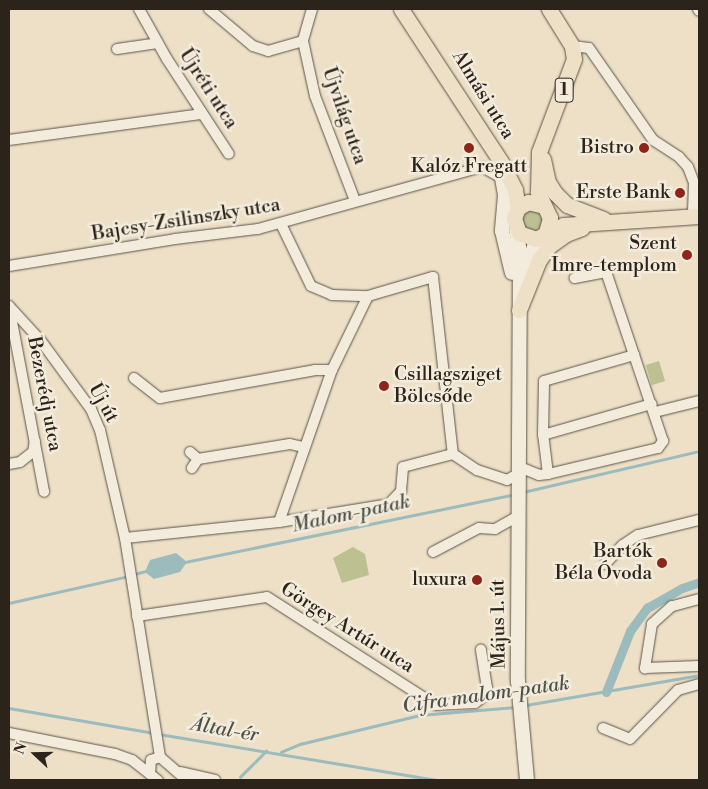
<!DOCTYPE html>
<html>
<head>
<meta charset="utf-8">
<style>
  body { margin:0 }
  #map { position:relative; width:708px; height:789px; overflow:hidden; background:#ede0c7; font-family:"Libre Bodoni",serif }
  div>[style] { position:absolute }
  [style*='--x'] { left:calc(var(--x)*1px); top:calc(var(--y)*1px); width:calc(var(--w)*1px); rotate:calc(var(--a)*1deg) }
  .green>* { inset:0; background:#bdc192; transform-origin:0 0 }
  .round { border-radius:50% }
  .water>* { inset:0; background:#9bbbbd }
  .stream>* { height:2.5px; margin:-1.25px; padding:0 1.25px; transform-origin:1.25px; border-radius:1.25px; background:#9bbbbd }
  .canal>* { height:9px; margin:-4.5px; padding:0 4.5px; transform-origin:4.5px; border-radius:4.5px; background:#9bbbbd }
  .roads { filter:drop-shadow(0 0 1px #5c5346) drop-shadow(0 0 1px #5c5346) }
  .street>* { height:10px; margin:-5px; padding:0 5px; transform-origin:5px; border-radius:5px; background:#f3ebdb }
  .secondary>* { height:14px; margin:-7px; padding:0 7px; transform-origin:7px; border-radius:7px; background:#f3ebdb }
  .primary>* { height:15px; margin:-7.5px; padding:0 7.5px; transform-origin:7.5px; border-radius:7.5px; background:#ede0c7 }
  .dots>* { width:14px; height:14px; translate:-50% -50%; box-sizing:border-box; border:2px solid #f3ebdb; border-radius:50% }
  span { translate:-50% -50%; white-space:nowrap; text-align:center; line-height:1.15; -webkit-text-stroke:5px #f3ebdb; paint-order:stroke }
  .shield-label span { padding:1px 4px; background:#f3ebdb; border:1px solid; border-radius:4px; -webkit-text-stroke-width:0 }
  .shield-label { font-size:18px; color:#2c241b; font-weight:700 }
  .street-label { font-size:19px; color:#2c241b }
  .poi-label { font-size:19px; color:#2c241b }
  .right { translate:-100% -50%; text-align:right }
  .left { translate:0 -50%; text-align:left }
  .water-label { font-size:20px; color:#4d514c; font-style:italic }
  .frame { position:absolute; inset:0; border:10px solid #2c241b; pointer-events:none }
  .north { position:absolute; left:10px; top:729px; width:50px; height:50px; -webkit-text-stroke:4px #f3ebdb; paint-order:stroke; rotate:291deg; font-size:14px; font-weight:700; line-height:20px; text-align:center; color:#2c241b }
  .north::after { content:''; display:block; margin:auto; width:18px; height:22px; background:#2c241b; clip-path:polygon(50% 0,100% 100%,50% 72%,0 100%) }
</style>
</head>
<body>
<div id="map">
  <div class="green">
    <i class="round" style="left:521px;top:209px;width:22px;height:22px"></i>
    <i style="left:659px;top:361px;width:21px;height:14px;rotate:73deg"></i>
    <i style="clip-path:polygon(353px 547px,365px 554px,369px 575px,342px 583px,333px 558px)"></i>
  </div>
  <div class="water">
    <i style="clip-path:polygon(176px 553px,187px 562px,180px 572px,154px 579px,145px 572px,150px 560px)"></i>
  </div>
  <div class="stream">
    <i style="--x:523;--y:492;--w:181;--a:-13.1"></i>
    <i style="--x:185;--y:562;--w:337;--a:-11.6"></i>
    <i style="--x:134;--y:574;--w:12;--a:-14"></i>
    <i style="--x:9;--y:603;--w:123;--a:-12.7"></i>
    <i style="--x:526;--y:705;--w:176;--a:-9.8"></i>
    <i style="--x:9;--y:708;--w:147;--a:9.8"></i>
    <i style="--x:159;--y:734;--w:281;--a:9.4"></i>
    <i style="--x:281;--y:752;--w:21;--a:-23"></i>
    <i style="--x:300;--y:744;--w:123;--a:-13.6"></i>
    <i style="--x:420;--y:715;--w:95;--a:-4.8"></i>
    <i style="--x:240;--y:777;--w:37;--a:-45"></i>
  </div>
  <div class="canal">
    <i style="--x:606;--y:692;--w:66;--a:-68.5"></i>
    <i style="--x:630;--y:631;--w:29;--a:-54"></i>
    <i style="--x:647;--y:608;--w:40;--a:-29.7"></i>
    <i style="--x:682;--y:588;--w:18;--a:-19"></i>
  </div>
  <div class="roads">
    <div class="street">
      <i style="--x:139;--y:9;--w:57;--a:60.8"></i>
      <i style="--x:167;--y:59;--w:113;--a:56.9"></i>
      <i style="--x:209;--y:9;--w:57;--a:40.1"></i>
      <i style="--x:253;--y:46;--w:16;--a:18"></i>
      <i style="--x:268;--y:51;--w:36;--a:-16"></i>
      <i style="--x:312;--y:9;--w:33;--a:106"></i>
      <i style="--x:303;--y:41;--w:56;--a:77.7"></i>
      <i style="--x:315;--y:96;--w:112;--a:69.1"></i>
      <i style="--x:698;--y:9;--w:2;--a:63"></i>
      <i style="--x:572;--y:46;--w:17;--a:7"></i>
      <i style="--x:589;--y:48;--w:112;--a:55.2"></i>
      <i style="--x:653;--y:140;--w:31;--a:33"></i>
      <i style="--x:679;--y:157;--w:13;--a:48"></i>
      <i style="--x:688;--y:167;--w:17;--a:69"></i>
      <i style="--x:694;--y:183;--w:34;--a:92"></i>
      <i style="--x:117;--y:49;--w:41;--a:-8.3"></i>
      <i style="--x:9;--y:140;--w:195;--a:-7.7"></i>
      <i style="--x:281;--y:224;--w:69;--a:64.2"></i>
      <i style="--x:311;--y:286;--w:23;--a:23"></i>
      <i style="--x:332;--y:295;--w:36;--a:2"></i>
      <i style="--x:368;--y:296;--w:68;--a:-16.3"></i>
      <i style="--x:433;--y:277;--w:178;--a:83.6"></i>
      <i style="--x:9;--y:266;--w:168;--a:-9.2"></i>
      <i style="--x:175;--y:239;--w:84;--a:-6.9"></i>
      <i style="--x:258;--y:229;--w:232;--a:-15.5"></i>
      <i style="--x:482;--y:167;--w:23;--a:29"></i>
      <i style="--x:9;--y:306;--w:47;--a:47.6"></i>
      <i style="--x:41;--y:341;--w:84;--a:53.7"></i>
      <i style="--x:91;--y:409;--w:23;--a:67"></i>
      <i style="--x:100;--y:430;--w:111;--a:77"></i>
      <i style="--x:125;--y:538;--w:222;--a:80.9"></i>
      <i style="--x:9;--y:306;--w:189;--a:79.3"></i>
      <i style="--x:134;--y:378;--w:33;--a:38"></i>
      <i style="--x:160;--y:398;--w:158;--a:-10.2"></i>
      <i style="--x:315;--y:370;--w:17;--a:0"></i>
      <i style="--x:655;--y:412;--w:45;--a:-14"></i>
      <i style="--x:543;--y:435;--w:113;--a:-15.9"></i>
      <i style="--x:190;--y:452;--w:11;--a:41"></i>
      <i style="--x:198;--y:459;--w:11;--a:124"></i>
      <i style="--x:198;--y:459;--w:93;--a:-9.3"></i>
      <i style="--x:290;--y:444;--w:13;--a:13"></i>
      <i style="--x:9;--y:464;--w:11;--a:-10"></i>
      <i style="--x:20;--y:462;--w:16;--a:-38"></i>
      <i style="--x:33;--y:452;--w:11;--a:-80"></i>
      <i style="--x:517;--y:466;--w:24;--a:22"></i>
      <i style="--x:539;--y:475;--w:9;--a:-6"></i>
      <i style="--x:548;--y:474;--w:113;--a:-13.3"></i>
      <i style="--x:658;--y:448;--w:9;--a:-54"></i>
      <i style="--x:663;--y:441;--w:178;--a:-108.6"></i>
      <i style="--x:606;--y:272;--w:32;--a:169"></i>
      <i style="--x:548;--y:474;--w:39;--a:-97"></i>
      <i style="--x:543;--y:435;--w:54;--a:-88.9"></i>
      <i style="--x:544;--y:381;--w:94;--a:-16.1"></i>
      <i style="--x:279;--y:522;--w:161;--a:-70.8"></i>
      <i style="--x:332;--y:370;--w:82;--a:-64.1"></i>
      <i style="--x:125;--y:538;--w:155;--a:-5.9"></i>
      <i style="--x:279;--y:522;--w:111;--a:-9.3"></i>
      <i style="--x:389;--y:504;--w:18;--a:-47"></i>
      <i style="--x:401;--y:491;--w:24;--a:-85"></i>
      <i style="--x:403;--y:467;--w:52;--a:-14.6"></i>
      <i style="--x:453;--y:454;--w:29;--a:34"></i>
      <i style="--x:477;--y:470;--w:32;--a:18"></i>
      <i style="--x:507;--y:480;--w:10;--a:-29"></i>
      <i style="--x:433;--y:552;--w:52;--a:-27.6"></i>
      <i style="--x:479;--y:528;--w:16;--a:4"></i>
      <i style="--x:495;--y:529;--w:25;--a:-29"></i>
      <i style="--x:605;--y:564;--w:26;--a:-47"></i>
      <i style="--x:623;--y:545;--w:18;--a:-34"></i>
      <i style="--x:638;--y:535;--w:63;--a:-13.8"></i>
      <i style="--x:699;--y:599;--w:28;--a:165"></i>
      <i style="--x:672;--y:606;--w:27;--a:138"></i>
      <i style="--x:652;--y:624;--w:45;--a:99"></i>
      <i style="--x:645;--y:668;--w:54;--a:-2.1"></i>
      <i style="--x:137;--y:616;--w:131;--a:-8.3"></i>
      <i style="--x:267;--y:597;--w:200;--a:32.7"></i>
      <i style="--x:435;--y:705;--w:40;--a:-2.9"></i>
      <i style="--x:475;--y:703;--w:11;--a:-38"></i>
      <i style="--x:484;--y:696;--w:9;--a:-69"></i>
      <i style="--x:487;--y:688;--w:39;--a:-99"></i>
      <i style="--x:603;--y:728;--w:29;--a:22"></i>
      <i style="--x:630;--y:739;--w:69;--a:-45.6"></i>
      <i style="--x:678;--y:690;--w:22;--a:-16"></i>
      <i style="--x:9;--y:733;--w:108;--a:11.2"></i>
      <i style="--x:115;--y:754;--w:18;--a:19"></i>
      <i style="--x:132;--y:760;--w:33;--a:38"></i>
      <i style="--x:181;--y:772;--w:35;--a:13"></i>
      <i style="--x:150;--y:774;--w:14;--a:-86"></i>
      <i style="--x:151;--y:760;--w:9;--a:-18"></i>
      <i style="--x:160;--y:757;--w:35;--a:41"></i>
    </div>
    <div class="secondary">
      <i style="--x:502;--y:178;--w:17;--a:80"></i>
      <i style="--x:505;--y:195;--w:36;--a:95"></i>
      <i style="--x:502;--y:231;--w:43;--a:76.6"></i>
      <i style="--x:516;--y:229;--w:23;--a:80"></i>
      <i style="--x:520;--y:252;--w:429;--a:90.3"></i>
      <i style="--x:518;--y:681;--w:99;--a:84.8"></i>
      <i style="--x:525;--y:280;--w:42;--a:-75"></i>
    </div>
    <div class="primary">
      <i style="--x:401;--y:9;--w:183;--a:56.8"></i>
      <i style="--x:501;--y:162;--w:31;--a:63"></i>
      <i style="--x:515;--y:190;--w:18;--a:81"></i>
      <i style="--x:543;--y:159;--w:24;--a:78"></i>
      <i style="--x:548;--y:182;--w:13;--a:58"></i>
      <i style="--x:555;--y:193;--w:17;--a:45"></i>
      <i style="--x:567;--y:205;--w:39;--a:21"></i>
      <i style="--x:544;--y:206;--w:16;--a:-166"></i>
      <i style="--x:528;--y:202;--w:12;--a:149"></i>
      <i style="--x:518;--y:208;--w:11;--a:112"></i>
      <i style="--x:514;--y:218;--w:16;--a:72"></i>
      <i style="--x:519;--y:233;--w:18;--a:19"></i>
      <i style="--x:536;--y:239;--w:30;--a:-27"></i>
      <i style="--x:563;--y:225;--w:136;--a:-3.8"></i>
      <i style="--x:546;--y:232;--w:15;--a:-74"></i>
      <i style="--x:550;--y:218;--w:29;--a:-115"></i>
      <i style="--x:538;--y:192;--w:40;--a:-88.6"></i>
      <i style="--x:539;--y:152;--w:99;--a:-69.4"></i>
      <i style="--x:574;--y:59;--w:13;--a:-99"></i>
      <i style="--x:572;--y:46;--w:44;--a:-121.9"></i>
      <i style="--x:519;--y:310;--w:54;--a:-68.2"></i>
      <i style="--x:539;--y:260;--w:17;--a:-54"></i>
      <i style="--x:549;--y:246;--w:21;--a:-35"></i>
      <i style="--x:566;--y:234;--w:17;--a:-21"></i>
    </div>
  </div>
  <div class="dots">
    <i style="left:469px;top:148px;background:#8f2418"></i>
    <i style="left:644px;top:148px;background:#8f2418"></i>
    <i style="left:680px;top:193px;background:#8f2418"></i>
    <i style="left:687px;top:255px;background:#8f2418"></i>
    <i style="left:384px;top:386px;background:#8f2418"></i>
    <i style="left:662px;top:563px;background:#8f2418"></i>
    <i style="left:477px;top:580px;background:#8f2418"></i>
  </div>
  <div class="shield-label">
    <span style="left:564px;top:90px">1</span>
  </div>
  <div class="street-label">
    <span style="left:208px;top:89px;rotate:57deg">Újréti utca</span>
    <span style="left:483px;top:95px;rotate:58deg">Almási utca</span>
    <span style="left:344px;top:116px;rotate:71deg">Újvilág utca</span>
    <span style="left:186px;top:220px;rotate:-9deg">Bajcsy-Zsilinszky utca</span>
    <span style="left:44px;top:394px;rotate:79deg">Bezerédj utca</span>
    <span style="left:103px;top:403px;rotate:61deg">Új út</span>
    <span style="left:499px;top:624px;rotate:-91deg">Május 1. út</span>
    <span style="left:347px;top:628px;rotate:32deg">Görgey Artúr utca</span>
  </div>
  <div class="poi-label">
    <span class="right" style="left:634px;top:148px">Bistro</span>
    <span style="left:469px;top:167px">Kalóz Fregatt</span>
    <span class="right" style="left:670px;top:193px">Erste Bank</span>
    <span class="right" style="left:677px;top:255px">Szent<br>Imre-templom</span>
    <span class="left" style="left:394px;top:386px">Csillagsziget<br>Bölcsőde</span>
    <span class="right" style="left:652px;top:563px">Bartók<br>Béla Óvoda</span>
    <span class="right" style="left:467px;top:580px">luxura</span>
  </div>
  <div class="water-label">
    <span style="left:351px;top:514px;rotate:-12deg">Malom-patak</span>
    <span style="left:486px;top:695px;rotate:-8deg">Cifra malom-patak</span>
    <span style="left:225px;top:730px;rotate:10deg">Által-ér</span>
  </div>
  <div class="frame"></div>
  <div class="north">N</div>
</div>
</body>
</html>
